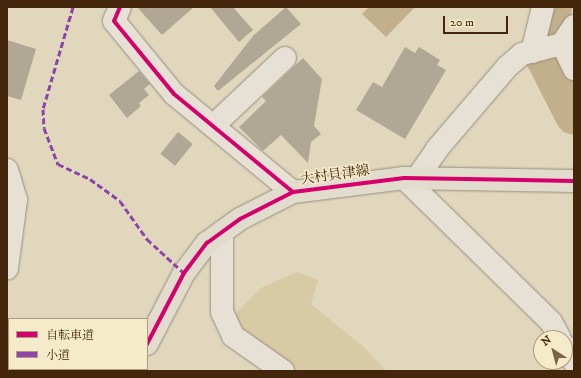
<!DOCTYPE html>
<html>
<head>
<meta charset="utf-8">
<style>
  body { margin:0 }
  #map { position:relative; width:581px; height:378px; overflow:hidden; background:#e0d7bd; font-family:"IM FELL DW Pica","Noto Serif JP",serif }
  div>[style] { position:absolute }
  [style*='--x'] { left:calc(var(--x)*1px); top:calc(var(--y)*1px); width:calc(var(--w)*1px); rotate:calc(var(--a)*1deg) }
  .green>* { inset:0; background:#d8caa5 }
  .water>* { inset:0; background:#c2b08c }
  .river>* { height:39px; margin:-19.5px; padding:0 19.5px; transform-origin:19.5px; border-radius:19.5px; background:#c2b08c }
  .building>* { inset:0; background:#b0a895; transform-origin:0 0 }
  .roads { filter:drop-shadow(0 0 1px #978e7c) drop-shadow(0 0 1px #978e7c) }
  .minor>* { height:22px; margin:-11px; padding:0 11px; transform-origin:11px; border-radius:11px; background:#e6e1d4 }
  .major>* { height:22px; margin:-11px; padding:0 11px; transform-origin:11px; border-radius:11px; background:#e2dccd }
  .quiet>* { height:3px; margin-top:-1.5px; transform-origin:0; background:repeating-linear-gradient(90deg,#8e44ad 0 6px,transparent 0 9px) }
  .cycleway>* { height:4px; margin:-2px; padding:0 2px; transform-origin:2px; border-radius:2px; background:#d6006c }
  span { translate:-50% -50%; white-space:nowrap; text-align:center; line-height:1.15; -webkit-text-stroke:3px #f5eaca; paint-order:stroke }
  .street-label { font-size:14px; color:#43260b }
  .frame { position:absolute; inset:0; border:8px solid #43260b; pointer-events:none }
  .legend { position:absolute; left:8px; top:318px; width:140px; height:52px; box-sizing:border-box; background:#f5eaca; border:1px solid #ae9c7e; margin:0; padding:5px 7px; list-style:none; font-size:12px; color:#43260b }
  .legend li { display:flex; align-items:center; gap:8px; height:20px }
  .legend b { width:20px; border:1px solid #ae9c7e }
  .north { position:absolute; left:533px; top:330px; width:40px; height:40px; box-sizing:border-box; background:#f5eaca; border:1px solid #ae9c7e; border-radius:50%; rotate:324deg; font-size:11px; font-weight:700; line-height:16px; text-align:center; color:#43260b }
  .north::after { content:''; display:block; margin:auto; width:14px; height:18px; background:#7a6449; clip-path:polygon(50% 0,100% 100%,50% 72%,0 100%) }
  .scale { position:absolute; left:443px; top:16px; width:65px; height:18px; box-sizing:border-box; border:2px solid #43260b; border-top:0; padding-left:5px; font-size:12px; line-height:14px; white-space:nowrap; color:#43260b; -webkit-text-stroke:3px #f5eaca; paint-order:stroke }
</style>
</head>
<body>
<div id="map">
  <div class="green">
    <i style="clip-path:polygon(297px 272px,318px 280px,311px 304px,365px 348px,386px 371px,294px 371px,230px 319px,261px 288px)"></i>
  </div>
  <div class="water">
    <i style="clip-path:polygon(369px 7px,415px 7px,386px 37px,362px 14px)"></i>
  </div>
  <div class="river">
    <i style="--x:552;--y:7;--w:50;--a:99.3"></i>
    <i style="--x:544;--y:56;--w:66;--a:63"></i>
  </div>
  <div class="building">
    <i style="clip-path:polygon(137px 7px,194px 7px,162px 35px)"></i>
    <i style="clip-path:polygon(210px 7px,233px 7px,253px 30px,239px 42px)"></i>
    <i style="clip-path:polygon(286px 7px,301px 24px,218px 91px,214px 86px,253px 36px)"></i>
    <i style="clip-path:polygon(7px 40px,36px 49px,21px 100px,7px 96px)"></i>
    <i style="clip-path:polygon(405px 47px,415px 53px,419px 47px,440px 60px,437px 65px,446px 70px,405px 139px,356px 110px,373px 82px,382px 87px)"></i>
    <i style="clip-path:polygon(303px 58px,322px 79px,314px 126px,321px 134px,311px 142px,308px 163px,281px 135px,263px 151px,239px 127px,266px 101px,262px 97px)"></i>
    <i style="clip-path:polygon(139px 71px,150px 84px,144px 89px,149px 95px,139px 103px,141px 106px,127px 118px,109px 95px)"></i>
    <i style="left:178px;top:132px;width:19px;height:28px;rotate:39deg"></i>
  </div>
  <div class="roads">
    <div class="minor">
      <i style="--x:120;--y:7;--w:15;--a:113"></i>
      <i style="--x:114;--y:21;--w:94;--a:50.6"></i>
      <i style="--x:174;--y:94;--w:154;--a:39.5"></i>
      <i style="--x:574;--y:26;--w:22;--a:124"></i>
      <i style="--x:562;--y:44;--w:28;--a:64"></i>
      <i style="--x:532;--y:52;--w:46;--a:-76.3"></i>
      <i style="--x:213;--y:126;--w:99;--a:-43.4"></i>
      <i style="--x:7;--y:170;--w:31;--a:73"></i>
      <i style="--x:16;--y:200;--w:69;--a:97.5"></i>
      <i style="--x:404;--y:178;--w:206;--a:44.4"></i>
      <i style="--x:551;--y:322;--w:18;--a:61"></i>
      <i style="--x:417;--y:178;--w:35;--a:-55"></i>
      <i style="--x:437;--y:149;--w:108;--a:-49.5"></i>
      <i style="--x:507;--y:67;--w:20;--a:-41"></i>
      <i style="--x:522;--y:54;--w:41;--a:-14"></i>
      <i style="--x:222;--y:232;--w:80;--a:90"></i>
      <i style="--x:222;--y:312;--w:26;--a:65"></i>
      <i style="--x:233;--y:336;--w:61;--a:35"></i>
      <i style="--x:565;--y:346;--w:18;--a:61"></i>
    </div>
    <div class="major">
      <i style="--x:147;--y:344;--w:80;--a:-62.5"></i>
      <i style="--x:184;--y:273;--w:38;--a:-53"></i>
      <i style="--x:207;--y:243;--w:41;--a:-36"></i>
      <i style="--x:240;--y:219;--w:59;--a:-27"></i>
      <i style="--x:293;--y:192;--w:112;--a:-7.2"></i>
      <i style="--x:404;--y:178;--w:170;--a:1"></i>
      <i style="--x:134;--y:371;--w:2;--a:-63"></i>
    </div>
  </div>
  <div class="quiet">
    <i style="--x:73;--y:7;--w:106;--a:106.4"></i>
    <i style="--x:43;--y:109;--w:19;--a:87"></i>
    <i style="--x:44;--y:128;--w:39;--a:69"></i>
    <i style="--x:58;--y:164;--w:35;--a:25"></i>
    <i style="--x:90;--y:179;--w:37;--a:36"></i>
    <i style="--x:120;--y:201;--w:47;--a:54.6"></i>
    <i style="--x:147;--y:239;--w:50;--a:42.6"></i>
  </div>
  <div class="cycleway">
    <i style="--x:120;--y:7;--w:15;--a:113"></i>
    <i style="--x:114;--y:21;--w:94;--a:50.6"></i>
    <i style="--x:174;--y:94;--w:154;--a:39.5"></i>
    <i style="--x:147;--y:344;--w:80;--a:-62.5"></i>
    <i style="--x:184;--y:273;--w:38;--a:-53"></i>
    <i style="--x:207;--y:243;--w:41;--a:-36"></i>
    <i style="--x:240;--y:219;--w:59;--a:-27"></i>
    <i style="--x:293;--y:192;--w:112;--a:-7.2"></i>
    <i style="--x:404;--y:178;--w:170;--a:1"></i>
  </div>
  <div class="street-label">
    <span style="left:335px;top:175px;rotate:-8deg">大村貝津線</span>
  </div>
  <div class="frame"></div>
  <ul class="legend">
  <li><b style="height:5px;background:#d6006c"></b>自転車道</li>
  <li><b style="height:5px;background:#8e44ad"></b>小道</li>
  </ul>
  <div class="north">N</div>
  <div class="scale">20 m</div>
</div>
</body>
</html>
